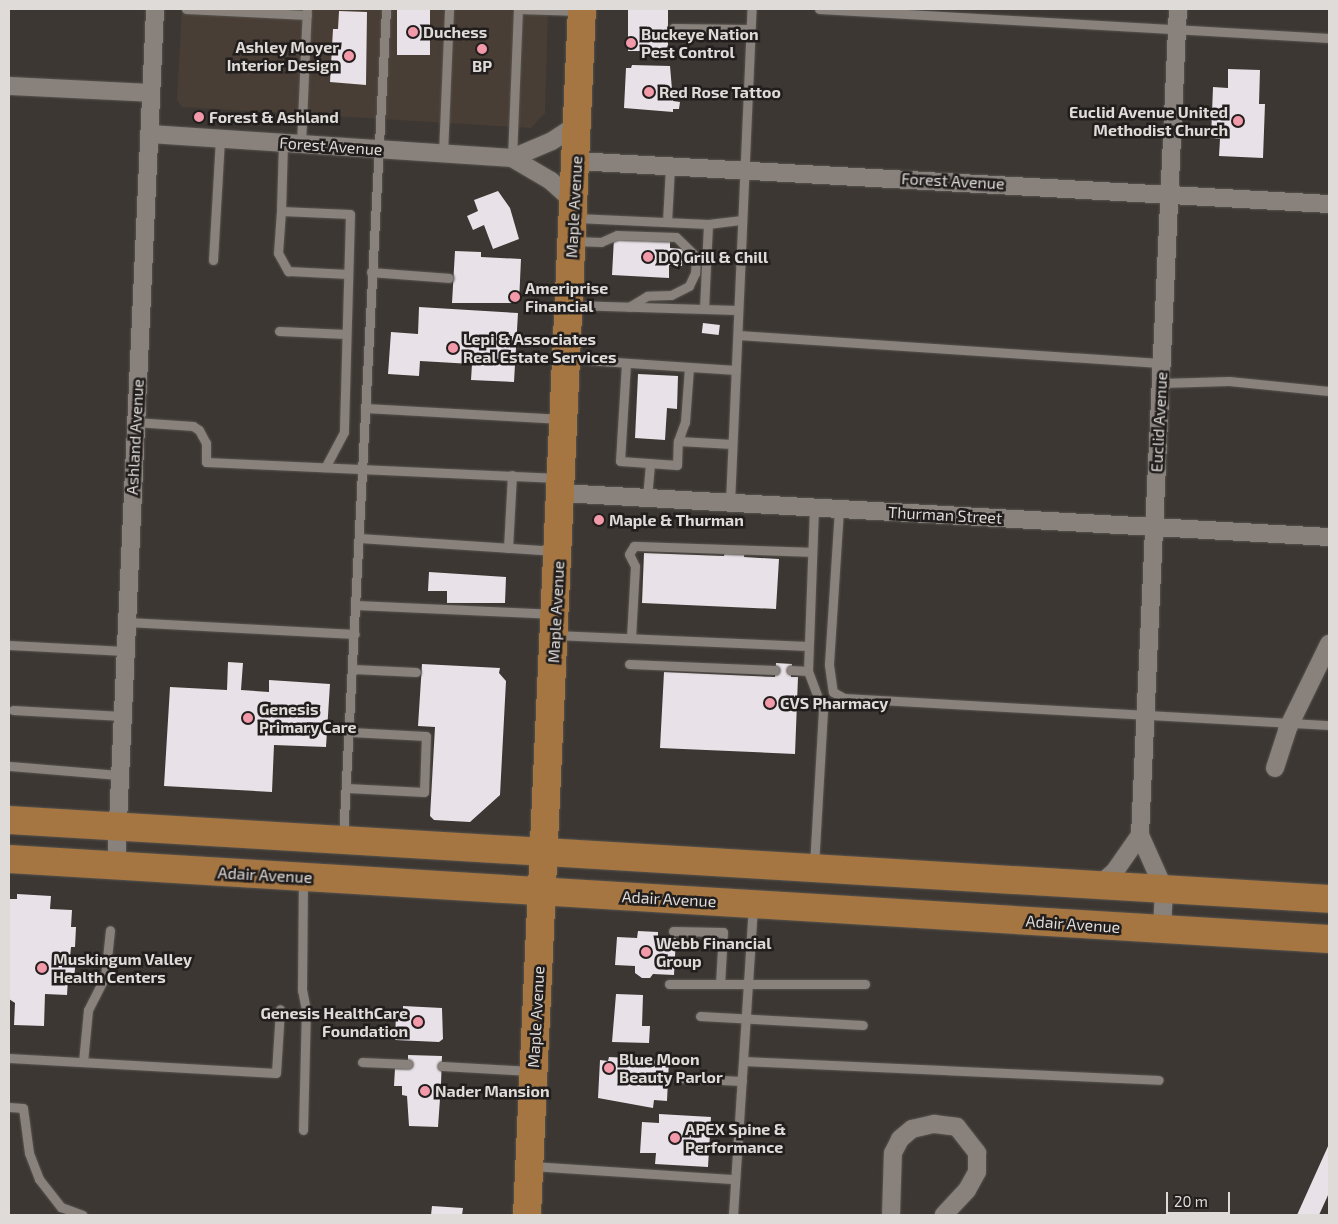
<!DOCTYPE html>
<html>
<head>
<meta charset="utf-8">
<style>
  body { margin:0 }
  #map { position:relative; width:1338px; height:1224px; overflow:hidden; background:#3c3732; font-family:"Exo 2",sans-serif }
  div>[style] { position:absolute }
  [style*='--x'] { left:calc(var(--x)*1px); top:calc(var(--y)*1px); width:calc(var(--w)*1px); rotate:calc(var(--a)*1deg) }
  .built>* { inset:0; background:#493e35 }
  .building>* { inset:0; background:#e8e1e7; transform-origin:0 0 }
  .roads { filter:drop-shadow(0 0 1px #57534f) drop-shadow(0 0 1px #57534f) }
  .lane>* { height:9px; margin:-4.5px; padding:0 4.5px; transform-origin:4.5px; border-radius:4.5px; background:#88817c }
  .street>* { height:18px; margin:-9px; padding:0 9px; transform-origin:9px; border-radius:9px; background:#88817c }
  .primary>* { height:28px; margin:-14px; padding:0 14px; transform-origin:14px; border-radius:14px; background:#a57642 }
  .dots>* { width:14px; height:14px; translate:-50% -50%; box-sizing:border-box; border:2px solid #211e1d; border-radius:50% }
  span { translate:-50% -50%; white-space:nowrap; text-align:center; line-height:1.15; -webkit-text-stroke:5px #211e1d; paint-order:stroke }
  .poi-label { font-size:16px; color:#dedbd8; font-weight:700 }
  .left { translate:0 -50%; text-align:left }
  .right { translate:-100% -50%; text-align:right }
  .street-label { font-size:16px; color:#dedbd8 }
  .frame { position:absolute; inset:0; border:10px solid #dedbd8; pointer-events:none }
  .scale { position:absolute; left:1166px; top:1192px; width:64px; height:22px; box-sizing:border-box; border:2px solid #dedbd8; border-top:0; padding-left:6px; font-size:15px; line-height:18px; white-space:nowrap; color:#dedbd8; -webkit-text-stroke:4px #211e1d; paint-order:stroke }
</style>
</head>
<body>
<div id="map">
  <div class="built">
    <i style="clip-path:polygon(182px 9px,548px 9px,545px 113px,531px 128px,182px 107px,177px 100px)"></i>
  </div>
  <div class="building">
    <i style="left:397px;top:9px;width:33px;height:46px"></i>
    <i style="left:628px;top:9px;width:40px;height:42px"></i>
    <i style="clip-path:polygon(339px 11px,367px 12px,366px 85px,330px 82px,333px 29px,338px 29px)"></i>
    <i style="clip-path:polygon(632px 65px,670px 66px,673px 101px,680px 102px,679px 109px,673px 109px,673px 112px,624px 108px,626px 68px,631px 68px)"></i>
    <i style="clip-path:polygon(1228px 69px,1260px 70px,1259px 104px,1265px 104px,1263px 158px,1219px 156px,1220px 139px,1211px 138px,1213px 87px,1228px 88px)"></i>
    <i style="clip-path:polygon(498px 191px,510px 208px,519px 239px,493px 249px,484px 225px,473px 230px,467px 216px,478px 211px,474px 200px)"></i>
    <i style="clip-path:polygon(614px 238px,670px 241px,670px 248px,683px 249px,682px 266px,669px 265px,669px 278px,612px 275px)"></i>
    <i style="clip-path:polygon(455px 251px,481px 252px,481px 257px,521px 259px,519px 303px,452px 303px)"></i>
    <i style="clip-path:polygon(419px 307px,518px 313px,514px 382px,471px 380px,472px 364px,420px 361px,419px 376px,388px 374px,391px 332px,418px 334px)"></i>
    <i style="left:703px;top:323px;width:17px;height:10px;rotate:7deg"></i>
    <i style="clip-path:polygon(638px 374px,678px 376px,677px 409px,667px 408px,665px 440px,635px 438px)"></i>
    <i style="clip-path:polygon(725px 549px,745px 549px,744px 557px,779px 559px,776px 609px,642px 603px,644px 553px,724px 556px)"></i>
    <i style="clip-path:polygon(429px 572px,506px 577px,505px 603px,447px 603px,447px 591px,428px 591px)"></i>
    <i style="clip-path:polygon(228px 662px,243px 663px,241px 690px,269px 692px,269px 680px,330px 684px,326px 747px,274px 745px,272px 792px,164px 786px,170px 687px,227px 690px)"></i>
    <i style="clip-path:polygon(776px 663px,792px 664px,791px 677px,798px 677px,795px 754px,660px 748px,664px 672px,775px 677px)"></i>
    <i style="clip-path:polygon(422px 664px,500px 668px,499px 673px,506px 681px,500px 795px,470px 822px,434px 820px,430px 816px,435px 727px,418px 726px)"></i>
    <i style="clip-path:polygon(17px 894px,51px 896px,50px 909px,72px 910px,71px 927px,76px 927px,75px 947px,71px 947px,70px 957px,76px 957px,74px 980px,68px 979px,67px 995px,45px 994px,44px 1026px,14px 1025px,15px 1003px,9px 999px,9px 899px,17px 899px)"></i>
    <i style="clip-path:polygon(638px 931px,658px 932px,658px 937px,676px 938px,674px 975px,653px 974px,650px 978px,642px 978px,635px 973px,635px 966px,615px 965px,617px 937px,637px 938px)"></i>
    <i style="clip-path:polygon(616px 994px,643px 995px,642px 1026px,650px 1026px,649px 1043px,612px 1042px)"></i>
    <i style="clip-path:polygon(403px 1006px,442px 1008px,443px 1039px,439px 1042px,395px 1040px,396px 1014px,403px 1014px)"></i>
    <i style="clip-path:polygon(408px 1055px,442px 1056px,441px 1084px,448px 1084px,448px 1099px,440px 1099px,438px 1127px,409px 1126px,407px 1096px,402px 1095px,402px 1086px,394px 1086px,395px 1068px,408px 1068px)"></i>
    <i style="clip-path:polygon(609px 1057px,669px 1060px,667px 1101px,654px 1100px,653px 1108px,598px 1098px,600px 1060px,608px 1061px)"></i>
    <i style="clip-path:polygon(659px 1114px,711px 1117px,708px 1167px,655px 1164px,656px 1153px,640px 1153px,642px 1122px,659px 1123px)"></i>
    <i style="clip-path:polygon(1329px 1144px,1329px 1193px,1319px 1215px,1297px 1215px)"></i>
    <i style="clip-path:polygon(432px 1206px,463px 1208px,462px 1215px,431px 1215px)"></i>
  </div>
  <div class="roads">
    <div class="lane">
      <i style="--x:186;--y:9;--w:121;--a:2.8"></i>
      <i style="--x:518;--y:9;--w:61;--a:1.9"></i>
      <i style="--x:819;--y:9;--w:511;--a:3.25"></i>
      <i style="--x:673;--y:28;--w:77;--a:0.7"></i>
      <i style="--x:283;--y:143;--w:68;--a:91.7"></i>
      <i style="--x:281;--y:211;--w:69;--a:2.5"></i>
      <i style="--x:350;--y:214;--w:218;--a:91.6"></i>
      <i style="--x:344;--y:432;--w:40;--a:118"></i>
      <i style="--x:301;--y:144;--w:135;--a:-87.5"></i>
      <i style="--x:443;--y:154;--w:145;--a:-87.6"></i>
      <i style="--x:512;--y:158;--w:149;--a:-87.7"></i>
      <i style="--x:281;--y:211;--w:42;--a:94.1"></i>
      <i style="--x:278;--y:253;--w:21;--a:61"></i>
      <i style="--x:288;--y:271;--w:60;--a:2.9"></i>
      <i style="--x:576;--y:218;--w:132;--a:2.6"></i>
      <i style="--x:708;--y:224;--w:34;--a:-7"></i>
      <i style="--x:667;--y:222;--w:56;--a:-86.9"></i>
      <i style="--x:574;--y:241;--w:27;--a:2"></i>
      <i style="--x:601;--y:242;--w:17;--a:-24"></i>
      <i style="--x:617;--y:235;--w:59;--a:1.9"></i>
      <i style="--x:676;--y:237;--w:28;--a:44"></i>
      <i style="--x:696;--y:256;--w:17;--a:93"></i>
      <i style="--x:695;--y:273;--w:14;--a:115"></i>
      <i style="--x:689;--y:286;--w:20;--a:153"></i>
      <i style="--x:671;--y:295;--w:24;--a:178"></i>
      <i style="--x:647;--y:296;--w:21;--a:149"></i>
      <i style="--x:213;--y:260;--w:121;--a:-86.7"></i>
      <i style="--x:371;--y:272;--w:78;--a:4.4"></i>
      <i style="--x:572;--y:305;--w:165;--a:1.7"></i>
      <i style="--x:704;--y:309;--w:85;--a:-87.3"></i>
      <i style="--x:279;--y:331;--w:67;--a:2.6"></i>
      <i style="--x:738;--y:335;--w:426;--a:3.8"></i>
      <i style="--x:570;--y:359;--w:166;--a:3.8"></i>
      <i style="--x:626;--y:363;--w:98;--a:93.5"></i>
      <i style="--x:620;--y:461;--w:57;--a:4"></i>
      <i style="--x:677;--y:465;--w:24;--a:-88"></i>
      <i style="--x:678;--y:441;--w:20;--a:-70"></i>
      <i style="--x:685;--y:422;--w:55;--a:-85.8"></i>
      <i style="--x:1162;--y:383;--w:67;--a:-1.7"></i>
      <i style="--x:1229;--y:381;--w:100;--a:5.7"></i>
      <i style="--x:365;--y:408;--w:197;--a:3.2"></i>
      <i style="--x:135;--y:422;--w:58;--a:3.9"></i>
      <i style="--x:193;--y:426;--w:7;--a:34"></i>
      <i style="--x:199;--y:430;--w:15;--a:62"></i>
      <i style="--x:206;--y:443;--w:19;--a:90"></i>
      <i style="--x:206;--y:462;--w:352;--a:2.6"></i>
      <i style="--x:678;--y:441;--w:54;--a:3.2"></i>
      <i style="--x:647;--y:498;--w:35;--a:-85"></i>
      <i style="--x:730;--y:503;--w:494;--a:-87.5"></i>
      <i style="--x:839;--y:509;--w:156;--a:93.7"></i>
      <i style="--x:829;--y:665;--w:27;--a:82"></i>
      <i style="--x:833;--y:692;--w:13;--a:29"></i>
      <i style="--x:844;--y:698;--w:486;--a:3.2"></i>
      <i style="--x:359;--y:538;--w:194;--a:3.8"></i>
      <i style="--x:508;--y:548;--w:73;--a:-86.9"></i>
      <i style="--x:356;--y:605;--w:195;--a:2.6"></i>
      <i style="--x:127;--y:622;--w:228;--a:3"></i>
      <i style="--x:555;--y:635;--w:253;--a:2.5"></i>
      <i style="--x:631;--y:638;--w:72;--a:-86.8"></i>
      <i style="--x:635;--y:566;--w:13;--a:-117"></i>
      <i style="--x:629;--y:554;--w:9;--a:-58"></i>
      <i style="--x:634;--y:546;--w:177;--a:1.9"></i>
      <i style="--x:9;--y:645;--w:116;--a:3"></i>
      <i style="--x:629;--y:664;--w:146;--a:2.4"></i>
      <i style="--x:353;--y:669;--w:63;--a:2.7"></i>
      <i style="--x:791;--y:670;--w:17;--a:3"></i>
      <i style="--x:13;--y:710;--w:109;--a:3.2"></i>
      <i style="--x:10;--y:766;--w:109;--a:4.7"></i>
      <i style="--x:347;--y:788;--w:77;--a:3"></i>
      <i style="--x:424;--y:792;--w:56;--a:-88"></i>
      <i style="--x:426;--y:736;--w:76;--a:-177"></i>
      <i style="--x:343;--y:838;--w:830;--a:-87.03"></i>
      <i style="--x:814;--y:866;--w:155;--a:-86.7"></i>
      <i style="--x:823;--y:711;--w:43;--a:-110.6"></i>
      <i style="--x:808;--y:671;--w:163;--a:-87.9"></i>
      <i style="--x:673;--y:931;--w:50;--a:1.1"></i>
      <i style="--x:723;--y:932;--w:52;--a:93.3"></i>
      <i style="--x:669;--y:984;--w:196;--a:0"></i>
      <i style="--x:700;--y:1016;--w:163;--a:3.2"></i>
      <i style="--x:9;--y:1058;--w:267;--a:3.2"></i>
      <i style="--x:276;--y:1073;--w:64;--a:-86.4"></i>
      <i style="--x:743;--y:1061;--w:416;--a:2.6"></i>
      <i style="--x:83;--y:1062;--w:52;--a:-84.5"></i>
      <i style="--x:88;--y:1010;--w:37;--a:-63"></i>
      <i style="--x:105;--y:977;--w:47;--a:-83.9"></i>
      <i style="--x:362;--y:1062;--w:46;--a:2.5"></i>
      <i style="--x:442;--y:1066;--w:89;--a:3.2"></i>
      <i style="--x:678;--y:1078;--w:64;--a:2.7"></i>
      <i style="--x:9;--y:1107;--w:14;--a:4"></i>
      <i style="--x:23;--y:1108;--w:45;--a:82.4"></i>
      <i style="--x:29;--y:1153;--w:28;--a:69"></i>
      <i style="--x:39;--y:1179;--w:36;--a:52"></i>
      <i style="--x:61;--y:1207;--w:23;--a:20"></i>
      <i style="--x:303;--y:1130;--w:120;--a:-88.6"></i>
      <i style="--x:306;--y:1010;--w:20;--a:-101"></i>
      <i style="--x:302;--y:990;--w:110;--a:-89.5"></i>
      <i style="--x:532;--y:1166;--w:203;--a:3.7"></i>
      <i style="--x:733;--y:1215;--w:310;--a:-86.3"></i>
    </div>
    <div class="street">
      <i style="--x:9;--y:86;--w:142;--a:2.8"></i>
      <i style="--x:150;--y:134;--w:363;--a:3.8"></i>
      <i style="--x:512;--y:158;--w:45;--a:30.5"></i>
      <i style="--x:551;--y:181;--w:31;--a:42"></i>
      <i style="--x:512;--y:158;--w:43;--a:-23"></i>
      <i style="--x:552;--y:141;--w:31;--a:-33"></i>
      <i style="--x:576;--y:161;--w:754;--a:3.27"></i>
      <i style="--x:561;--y:493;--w:769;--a:3.28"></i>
      <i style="--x:1275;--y:768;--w:40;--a:-72"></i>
      <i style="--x:1287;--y:730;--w:96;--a:-64"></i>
      <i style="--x:116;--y:866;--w:858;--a:-87.39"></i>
      <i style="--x:1099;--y:885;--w:21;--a:-41"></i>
      <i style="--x:1115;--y:871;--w:44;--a:-55.2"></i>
      <i style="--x:1162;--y:930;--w:41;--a:-87.2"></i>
      <i style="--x:1164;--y:889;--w:59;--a:-114"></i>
      <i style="--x:1140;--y:835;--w:827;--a:-87.37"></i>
      <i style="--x:891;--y:1215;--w:62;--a:-88.2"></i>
      <i style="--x:893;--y:1153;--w:16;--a:-63"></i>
      <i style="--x:900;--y:1139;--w:16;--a:-40"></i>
      <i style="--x:912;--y:1129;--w:23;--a:-13"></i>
      <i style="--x:934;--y:1124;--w:23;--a:7"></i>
      <i style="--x:957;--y:1127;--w:33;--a:52"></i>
      <i style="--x:977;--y:1153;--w:19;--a:90"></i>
      <i style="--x:977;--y:1172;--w:21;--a:119"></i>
      <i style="--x:967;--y:1190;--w:34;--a:133"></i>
    </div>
    <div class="primary">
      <i style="--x:9;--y:820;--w:1322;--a:3.42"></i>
      <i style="--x:9;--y:859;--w:1322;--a:3.47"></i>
      <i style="--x:527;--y:1215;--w:1207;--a:-87.39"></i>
    </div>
  </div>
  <div class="dots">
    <i style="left:413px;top:32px;background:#f39aaa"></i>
    <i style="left:631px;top:43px;background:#f39aaa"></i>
    <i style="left:482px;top:49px;background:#f39aaa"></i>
    <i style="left:349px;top:56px;background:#f39aaa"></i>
    <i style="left:649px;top:92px;background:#f39aaa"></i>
    <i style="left:199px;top:117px;background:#f39aaa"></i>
    <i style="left:1238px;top:121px;background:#f39aaa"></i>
    <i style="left:648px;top:257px;background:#f39aaa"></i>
    <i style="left:515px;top:297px;background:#f39aaa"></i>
    <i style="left:453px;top:348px;background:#f39aaa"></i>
    <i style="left:599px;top:520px;background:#f39aaa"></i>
    <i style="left:770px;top:703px;background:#f39aaa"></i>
    <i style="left:248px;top:718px;background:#f39aaa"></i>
    <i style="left:646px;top:952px;background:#f39aaa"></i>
    <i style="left:42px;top:968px;background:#f39aaa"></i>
    <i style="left:418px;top:1022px;background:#f39aaa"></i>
    <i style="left:609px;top:1068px;background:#f39aaa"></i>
    <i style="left:425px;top:1091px;background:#f39aaa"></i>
    <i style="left:675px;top:1138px;background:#f39aaa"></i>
  </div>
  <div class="poi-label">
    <span class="left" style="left:423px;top:32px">Duchess</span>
    <span class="left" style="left:641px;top:43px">Buckeye Nation<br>Pest Control</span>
    <span class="right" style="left:339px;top:56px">Ashley Moyer<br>Interior Design</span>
    <span style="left:482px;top:66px">BP</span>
    <span class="left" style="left:659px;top:92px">Red Rose Tattoo</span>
    <span class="right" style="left:1228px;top:121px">Euclid Avenue United<br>Methodist Church</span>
    <span class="left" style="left:209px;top:117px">Forest &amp; Ashland</span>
    <span class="left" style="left:658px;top:257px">DQ Grill &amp; Chill</span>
    <span class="left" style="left:525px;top:297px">Ameriprise<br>Financial</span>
    <span class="left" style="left:463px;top:348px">Lepi &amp; Associates<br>Real Estate Services</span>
    <span class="left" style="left:609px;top:520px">Maple &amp; Thurman</span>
    <span class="left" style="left:780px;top:703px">CVS Pharmacy</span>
    <span class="left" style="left:259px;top:718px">Genesis<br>Primary Care</span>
    <span class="left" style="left:656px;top:952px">Webb Financial<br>Group</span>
    <span class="left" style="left:53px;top:968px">Muskingum Valley<br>Health Centers</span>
    <span class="right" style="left:408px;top:1022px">Genesis HealthCare<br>Foundation</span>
    <span class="left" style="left:619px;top:1068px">Blue Moon<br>Beauty Parlor</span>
    <span class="left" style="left:435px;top:1091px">Nader Mansion</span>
    <span class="left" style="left:685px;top:1138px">APEX Spine &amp;<br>Performance</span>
  </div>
  <div class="street-label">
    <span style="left:331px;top:146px;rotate:4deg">Forest Avenue</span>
    <span style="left:953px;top:181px;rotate:3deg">Forest Avenue</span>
    <span style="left:574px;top:207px;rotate:-87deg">Maple Avenue</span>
    <span style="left:1159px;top:422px;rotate:-87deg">Euclid Avenue</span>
    <span style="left:135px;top:437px;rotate:-87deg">Ashland Avenue</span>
    <span style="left:945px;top:515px;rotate:3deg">Thurman Street</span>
    <span style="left:556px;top:612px;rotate:-87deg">Maple Avenue</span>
    <span style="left:265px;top:875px;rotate:3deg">Adair Avenue</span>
    <span style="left:669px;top:899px;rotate:3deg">Adair Avenue</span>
    <span style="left:1073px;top:924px;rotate:4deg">Adair Avenue</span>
    <span style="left:536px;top:1017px;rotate:-87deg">Maple Avenue</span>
  </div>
  <div class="frame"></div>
  <div class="scale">20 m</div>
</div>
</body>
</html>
